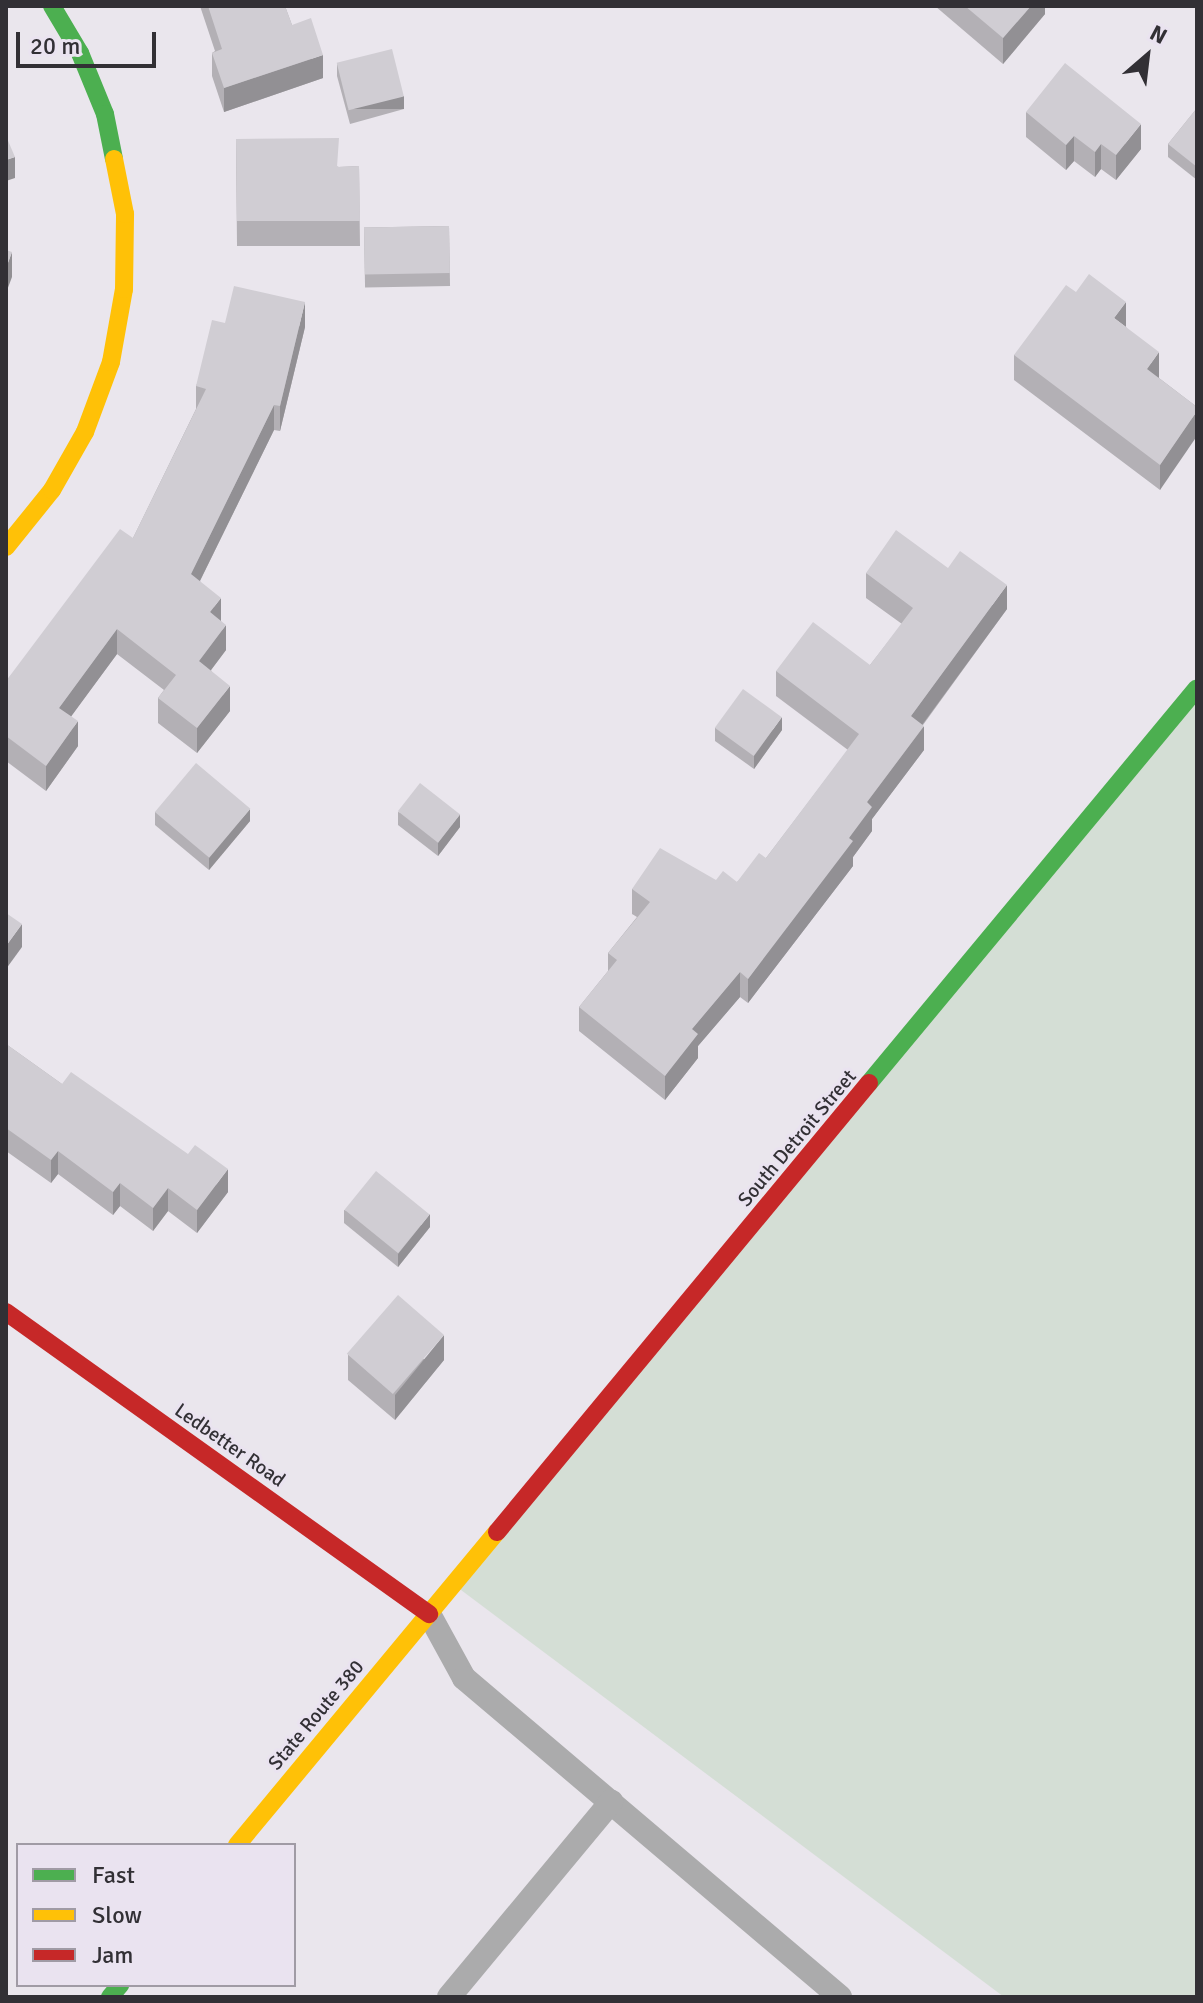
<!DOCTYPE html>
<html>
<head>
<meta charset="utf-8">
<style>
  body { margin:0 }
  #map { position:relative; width:1203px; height:2003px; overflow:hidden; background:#eae6ed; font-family:Signika,sans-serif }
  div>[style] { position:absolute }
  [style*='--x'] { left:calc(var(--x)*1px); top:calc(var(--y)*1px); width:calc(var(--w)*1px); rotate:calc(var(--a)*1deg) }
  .green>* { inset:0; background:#d4ded5 }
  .lane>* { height:24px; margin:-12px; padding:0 12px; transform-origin:12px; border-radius:12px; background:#ababac }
  .fast>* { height:18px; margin:-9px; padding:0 9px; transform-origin:9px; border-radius:9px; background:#4caf50 }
  .slow>* { height:18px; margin:-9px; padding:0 9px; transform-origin:9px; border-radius:9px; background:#ffc107 }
  .jam>* { height:18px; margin:-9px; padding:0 9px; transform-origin:9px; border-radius:9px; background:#c62828 }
  .wall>* { inset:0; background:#b3b0b5; transform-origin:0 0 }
  .shaded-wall>* { inset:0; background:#929094; transform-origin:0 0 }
  .building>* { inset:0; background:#d0cdd3; transform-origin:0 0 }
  span { translate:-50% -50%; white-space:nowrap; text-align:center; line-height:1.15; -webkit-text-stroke:6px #eae3f0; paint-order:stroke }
  .street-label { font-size:20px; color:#323035 }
  .frame { position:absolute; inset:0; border:8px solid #323035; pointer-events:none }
  .legend { position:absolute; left:16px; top:1843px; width:280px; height:144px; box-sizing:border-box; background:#eae3f0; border:2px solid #a09ba5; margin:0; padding:10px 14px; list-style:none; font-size:24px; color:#323035 }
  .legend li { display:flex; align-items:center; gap:16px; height:40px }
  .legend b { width:40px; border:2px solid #a09ba5 }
  .north { position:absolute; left:1107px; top:16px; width:80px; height:80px; -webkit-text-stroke:6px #eae3f0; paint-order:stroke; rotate:28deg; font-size:22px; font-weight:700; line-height:32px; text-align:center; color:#323035 }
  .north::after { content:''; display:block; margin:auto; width:28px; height:36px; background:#323035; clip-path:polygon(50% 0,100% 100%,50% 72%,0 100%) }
  .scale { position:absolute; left:16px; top:32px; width:140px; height:36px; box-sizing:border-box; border:4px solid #323035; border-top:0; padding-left:10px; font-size:24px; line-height:28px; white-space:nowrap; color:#323035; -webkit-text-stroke:6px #eae3f0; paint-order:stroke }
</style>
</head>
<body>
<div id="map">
  <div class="green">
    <i style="clip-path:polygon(1197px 688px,1197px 1997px,1004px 1997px,453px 1584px)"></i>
  </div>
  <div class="lane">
    <i style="--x:429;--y:1614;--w:73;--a:61.3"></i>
    <i style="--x:464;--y:1678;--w:493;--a:40.3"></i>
    <i style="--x:449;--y:1997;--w:254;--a:-50.3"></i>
  </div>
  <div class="fast">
    <i style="--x:52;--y:6;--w:55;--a:59.2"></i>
    <i style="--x:80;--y:53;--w:66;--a:67.7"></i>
    <i style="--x:105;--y:114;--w:46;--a:78.7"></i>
    <i style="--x:869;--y:1083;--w:513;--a:-50.29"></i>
    <i style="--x:110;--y:1997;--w:16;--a:-50"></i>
  </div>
  <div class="slow">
    <i style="--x:6;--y:547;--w:73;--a:-51.1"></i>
    <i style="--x:52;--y:490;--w:67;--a:-60.4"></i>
    <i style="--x:85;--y:432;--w:75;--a:-69.6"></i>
    <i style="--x:111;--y:362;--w:74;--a:-79.9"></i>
    <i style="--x:124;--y:289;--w:75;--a:-89.2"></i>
    <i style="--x:125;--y:214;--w:56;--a:-101.3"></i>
    <i style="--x:237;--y:1845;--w:407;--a:-50.3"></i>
  </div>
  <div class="jam">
    <i style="--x:6;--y:1312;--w:520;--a:35.52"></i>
    <i style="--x:497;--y:1532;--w:583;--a:-50.36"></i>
  </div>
  <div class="wall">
    <i style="clip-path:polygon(200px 6px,285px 6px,292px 25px,323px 78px,224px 112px,212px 76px,212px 53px,215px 51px)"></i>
    <i style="clip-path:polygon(935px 6px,1045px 6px,1045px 14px,1003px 64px)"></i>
    <i style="clip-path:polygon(337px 64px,404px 109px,350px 124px,337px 76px)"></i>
    <i style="clip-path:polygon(1197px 108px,1197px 180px,1168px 157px,1168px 144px)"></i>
    <i style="clip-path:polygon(1026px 112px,1141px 149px,1116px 180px,1101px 169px,1095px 177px,1074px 161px,1066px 170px,1026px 137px)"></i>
    <i style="clip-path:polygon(236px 139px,339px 167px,359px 166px,360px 246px,237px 246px)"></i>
    <i style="left:449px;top:226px;width:60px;height:85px;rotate:89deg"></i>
    <i style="clip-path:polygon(225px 323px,305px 327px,280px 431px,274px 430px,200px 581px,221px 621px,226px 650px,211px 670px,230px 711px,197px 753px,158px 723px,158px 698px,164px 690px,117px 654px,71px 716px,78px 746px,46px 791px,6px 761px,6px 681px,133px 538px,196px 409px,196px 386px)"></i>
    <i style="clip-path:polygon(1126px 327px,1159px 377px,1159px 378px,1197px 407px,1160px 490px,1014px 380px,1014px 355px)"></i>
    <i style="clip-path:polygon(866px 573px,1007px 609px,923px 725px,924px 750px,872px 819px,872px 831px,853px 857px,853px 866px,748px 1003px,740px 997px,698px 1046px,698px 1058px,665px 1100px,579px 1031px,579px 1007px,608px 971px,608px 953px,637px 917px,632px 914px,632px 889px,716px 880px,737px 882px,766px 858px,848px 750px,776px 696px,776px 671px,870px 665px,902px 624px,866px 598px)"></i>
    <i style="clip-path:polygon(715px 728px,782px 730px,754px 769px,715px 741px)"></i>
    <i style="clip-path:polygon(155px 812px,250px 821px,209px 870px,155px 825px)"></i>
    <i style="clip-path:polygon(398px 812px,460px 827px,438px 856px,398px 825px)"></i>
    <i style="clip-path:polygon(6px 1044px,62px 1084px,228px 1192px,197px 1233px,168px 1211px,153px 1231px,120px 1206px,113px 1215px,58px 1174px,51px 1183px,6px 1151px)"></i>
    <i style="clip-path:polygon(344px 1210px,430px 1227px,398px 1267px,344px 1223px)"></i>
    <i style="clip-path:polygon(348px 1355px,444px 1360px,395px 1420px,348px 1380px)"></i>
  </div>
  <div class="shaded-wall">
    <i style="clip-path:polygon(1031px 6px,1045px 6px,1045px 14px,1003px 64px,1003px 38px)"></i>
    <i style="clip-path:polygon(323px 55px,323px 78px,224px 112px,224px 88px)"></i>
    <i style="left:404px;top:96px;width:13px;height:56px;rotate:90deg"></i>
    <i style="clip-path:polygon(1141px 124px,1141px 149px,1116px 180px,1116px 155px)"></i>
    <i style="clip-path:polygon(1074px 136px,1074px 161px,1066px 170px,1066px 145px)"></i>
    <i style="clip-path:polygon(1101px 144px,1101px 169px,1095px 177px,1095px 152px)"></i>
    <i style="clip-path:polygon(15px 157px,15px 178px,6px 181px,6px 160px)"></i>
    <i style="clip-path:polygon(12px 252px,12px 277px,6px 293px,6px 268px)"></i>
    <i style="clip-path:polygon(305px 302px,305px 327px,280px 431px,280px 406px)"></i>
    <i style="clip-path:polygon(1126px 302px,1126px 327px,1114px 318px)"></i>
    <i style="clip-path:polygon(1159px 352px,1159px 377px,1147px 394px,1147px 369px)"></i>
    <i style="clip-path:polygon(274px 405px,274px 430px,191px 599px,191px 574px)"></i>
    <i style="clip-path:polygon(1197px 411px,1197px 436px,1160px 490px,1160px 465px)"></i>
    <i style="clip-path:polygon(1007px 585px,1007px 609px,911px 740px,911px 716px)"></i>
    <i style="clip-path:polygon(221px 598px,221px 623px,210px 612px)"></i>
    <i style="clip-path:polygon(226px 625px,226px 650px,199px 686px,199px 661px)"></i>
    <i style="clip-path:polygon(117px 629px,117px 654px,59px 733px,59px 708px)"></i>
    <i style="clip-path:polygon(230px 686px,230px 711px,197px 753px,197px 728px)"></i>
    <i style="clip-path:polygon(782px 717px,782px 730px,754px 769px,754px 756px)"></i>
    <i style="clip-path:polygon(78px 721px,78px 746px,46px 791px,46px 766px)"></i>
    <i style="clip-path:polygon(924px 726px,924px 750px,872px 819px,872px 831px,853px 857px,853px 866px,748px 1003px,748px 979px,849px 838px,867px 802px)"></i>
    <i style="clip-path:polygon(250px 809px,250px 821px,209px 870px,209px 857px)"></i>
    <i style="clip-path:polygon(460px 814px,460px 827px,438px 856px,438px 843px)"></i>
    <i style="clip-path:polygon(22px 924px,22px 947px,6px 969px,6px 946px)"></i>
    <i style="clip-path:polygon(740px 972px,740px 997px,698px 1046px,698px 1058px,665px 1100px,665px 1076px,692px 1029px)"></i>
    <i style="clip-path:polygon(58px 1151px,58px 1174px,51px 1183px,51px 1160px)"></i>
    <i style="clip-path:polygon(228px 1169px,228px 1192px,197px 1233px,197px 1210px)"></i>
    <i style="clip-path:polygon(120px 1183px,120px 1206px,113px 1215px,113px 1192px)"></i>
    <i style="clip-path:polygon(168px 1188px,168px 1211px,153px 1231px,153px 1208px)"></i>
    <i style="clip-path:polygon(430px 1214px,430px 1227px,398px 1267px,398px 1254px)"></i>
    <i style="clip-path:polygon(444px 1335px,444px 1360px,395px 1420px,395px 1395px)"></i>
  </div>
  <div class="building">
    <i style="clip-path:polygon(208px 6px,285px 6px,292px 25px,311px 18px,323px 55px,224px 88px,212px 53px,222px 49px)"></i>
    <i style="clip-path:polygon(965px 6px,1031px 6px,1003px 38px)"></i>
    <i style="left:392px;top:49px;width:49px;height:57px;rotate:76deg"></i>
    <i style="clip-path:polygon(1065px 63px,1141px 124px,1116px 155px,1101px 144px,1095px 152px,1074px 136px,1066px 145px,1026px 112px)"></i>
    <i style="clip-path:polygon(1197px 108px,1197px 167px,1168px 144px)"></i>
    <i style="clip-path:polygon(6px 136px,15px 157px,6px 160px)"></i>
    <i style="clip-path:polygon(339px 138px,337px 167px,359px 166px,360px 221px,237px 221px,236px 139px)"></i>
    <i style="left:449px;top:226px;width:47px;height:85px;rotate:89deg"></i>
    <i style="clip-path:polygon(6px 250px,12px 252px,6px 268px)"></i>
    <i style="clip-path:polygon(1089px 274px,1126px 302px,1114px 318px,1159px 352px,1147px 369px,1197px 407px,1197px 411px,1160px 465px,1014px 355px,1066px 285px,1076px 292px)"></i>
    <i style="clip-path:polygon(234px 286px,305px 302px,280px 406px,274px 405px,191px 574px,221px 598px,210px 612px,226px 625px,199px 661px,230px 686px,197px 728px,158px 698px,176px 675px,117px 629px,59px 708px,78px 721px,46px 766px,6px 736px,6px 681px,120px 529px,133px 538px,206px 389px,196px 386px,212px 320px,225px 323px)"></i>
    <i style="clip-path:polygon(896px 530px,948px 568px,960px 551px,1007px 585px,911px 716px,924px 726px,867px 802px,872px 807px,849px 838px,853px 841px,748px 979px,740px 972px,692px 1029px,698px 1034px,665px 1076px,579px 1007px,617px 960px,608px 953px,650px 902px,632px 889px,660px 848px,716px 880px,723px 871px,737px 882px,759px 853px,766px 858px,859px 734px,776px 671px,813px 622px,870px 665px,913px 608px,866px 573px)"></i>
    <i style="left:743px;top:689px;width:48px;height:48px;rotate:36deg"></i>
    <i style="left:196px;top:763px;width:71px;height:64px;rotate:40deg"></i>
    <i style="left:420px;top:783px;width:51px;height:36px;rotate:38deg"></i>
    <i style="clip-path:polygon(6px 913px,22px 924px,6px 946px)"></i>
    <i style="clip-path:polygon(6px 1044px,62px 1084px,71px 1072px,188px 1154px,195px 1145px,228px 1169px,197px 1210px,168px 1188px,153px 1208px,120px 1183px,113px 1192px,58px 1151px,51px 1160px,6px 1128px)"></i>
    <i style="left:376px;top:1171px;width:69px;height:50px;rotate:39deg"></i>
    <i style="left:398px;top:1295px;width:61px;height:78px;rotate:41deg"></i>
  </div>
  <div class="street-label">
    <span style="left:797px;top:1138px;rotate:-50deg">South Detroit Street</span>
    <span style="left:230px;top:1445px;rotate:35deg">Ledbetter Road</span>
    <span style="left:316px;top:1715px;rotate:-50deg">State Route 380</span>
  </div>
  <div class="frame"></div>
  <ul class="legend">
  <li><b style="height:10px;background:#4caf50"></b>Fast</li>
  <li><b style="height:10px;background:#ffc107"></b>Slow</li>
  <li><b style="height:10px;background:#c62828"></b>Jam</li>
  </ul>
  <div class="north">N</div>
  <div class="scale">20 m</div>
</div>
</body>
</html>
